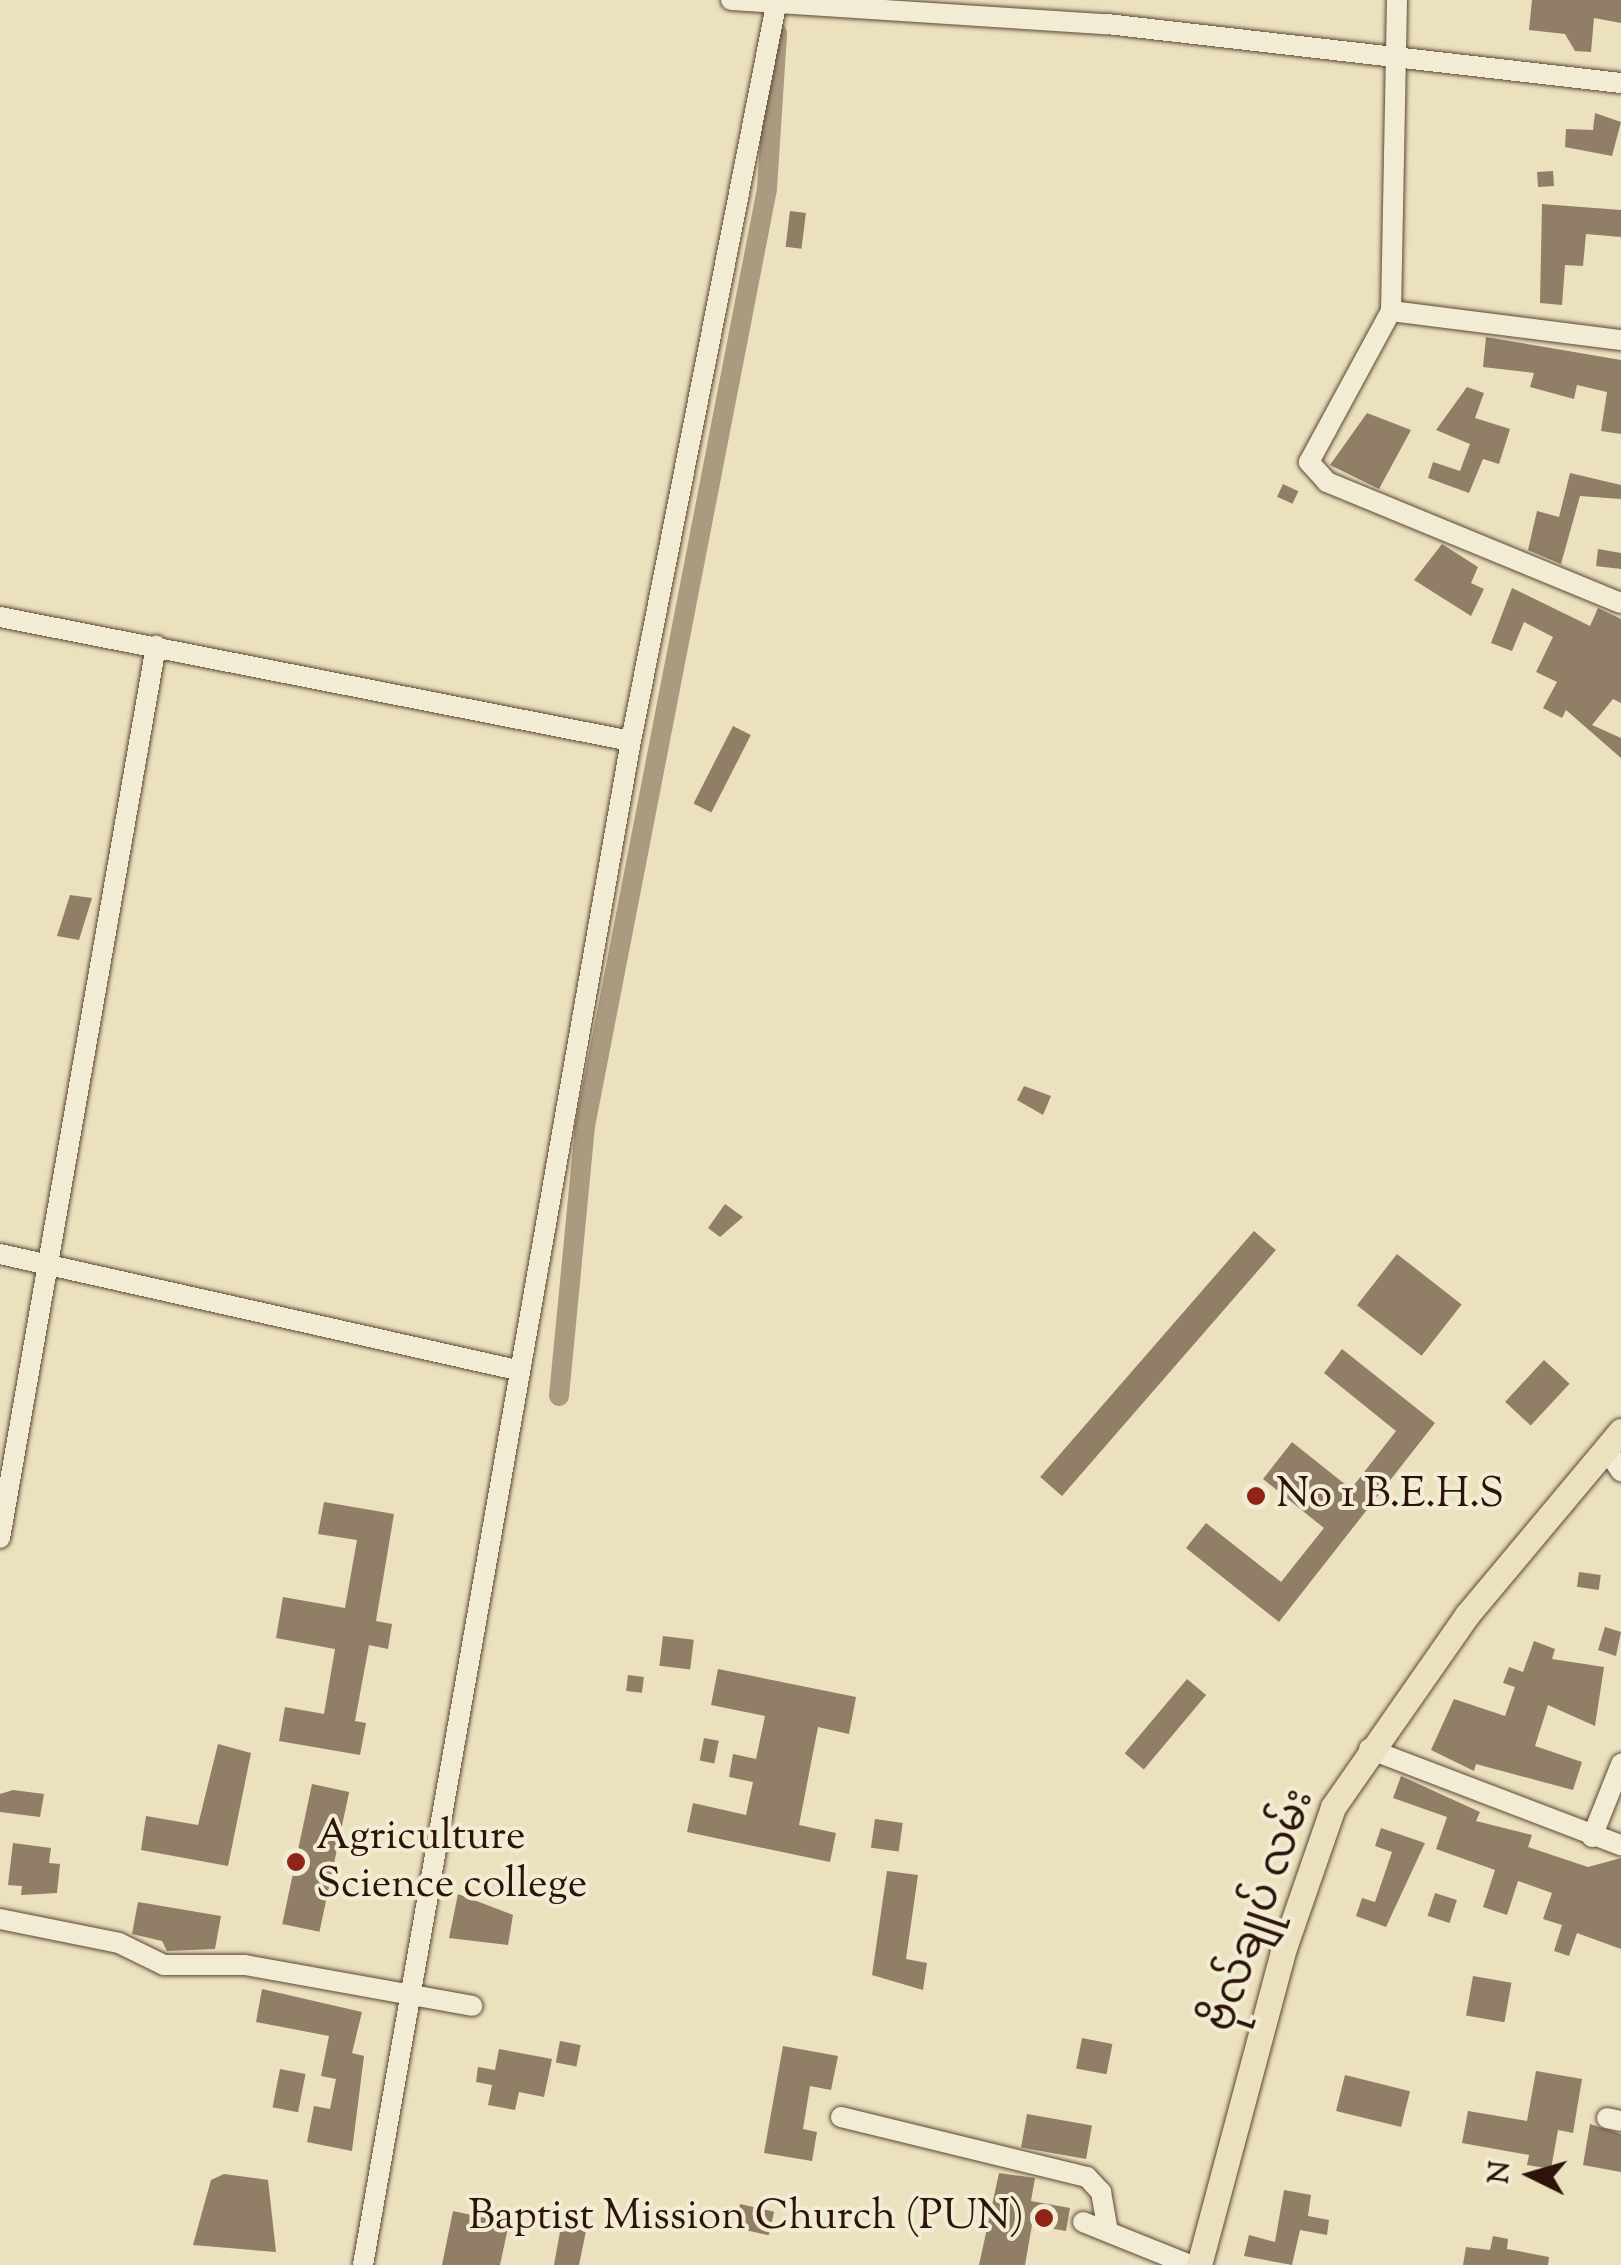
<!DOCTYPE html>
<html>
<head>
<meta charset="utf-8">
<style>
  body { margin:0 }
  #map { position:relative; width:1621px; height:2265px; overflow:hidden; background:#ebe1be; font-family:"Sorts Mill Goudy","Noto Sans Myanmar",serif }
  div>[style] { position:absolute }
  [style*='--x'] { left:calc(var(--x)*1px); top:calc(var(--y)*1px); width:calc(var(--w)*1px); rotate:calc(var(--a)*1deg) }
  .canal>* { height:20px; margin:-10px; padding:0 10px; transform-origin:10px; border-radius:10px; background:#aa9b80 }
  .building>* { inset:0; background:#907e67; transform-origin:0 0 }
  .roads { filter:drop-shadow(0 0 2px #5c4636) drop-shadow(0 0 2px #5c4636) }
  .minor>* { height:20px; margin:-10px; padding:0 10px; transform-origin:10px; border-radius:10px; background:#f2ecd5 }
  .major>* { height:25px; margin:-12.5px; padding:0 12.5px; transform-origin:12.5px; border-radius:12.5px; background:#ebe1be }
  .dots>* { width:28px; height:28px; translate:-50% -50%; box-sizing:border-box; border:5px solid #f2ecd5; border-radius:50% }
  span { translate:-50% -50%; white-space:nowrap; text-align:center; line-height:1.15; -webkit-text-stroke:8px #f2ecd5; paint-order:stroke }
  .poi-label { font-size:42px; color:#2d1309 }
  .left { translate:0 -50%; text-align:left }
  .right { translate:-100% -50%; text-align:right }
  .street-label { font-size:42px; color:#2d1309 }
  .north { position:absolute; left:1481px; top:2125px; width:100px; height:100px; -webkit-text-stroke:8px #f2ecd5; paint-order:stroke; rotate:275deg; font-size:28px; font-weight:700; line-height:40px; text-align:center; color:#2d1309 }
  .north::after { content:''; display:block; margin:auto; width:35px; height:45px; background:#2d1309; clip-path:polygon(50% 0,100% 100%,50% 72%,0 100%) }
</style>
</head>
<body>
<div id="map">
  <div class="canal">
    <i style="--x:559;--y:1396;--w:271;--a:-84.5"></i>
    <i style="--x:585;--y:1126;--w:955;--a:-79.01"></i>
    <i style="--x:767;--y:189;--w:156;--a:-86.3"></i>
  </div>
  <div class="building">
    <i style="clip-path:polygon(1532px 0,1621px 0,1621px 23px,1594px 18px,1591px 52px,1575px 51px,1565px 34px,1529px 30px)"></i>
    <i style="clip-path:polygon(1595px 113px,1621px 122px,1612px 156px,1565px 147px,1566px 129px,1593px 130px)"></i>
    <i style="left:1553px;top:171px;width:15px;height:16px;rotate:86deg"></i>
    <i style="clip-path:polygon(1542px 204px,1621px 210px,1621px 237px,1586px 234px,1583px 266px,1565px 265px,1562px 305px,1540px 303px)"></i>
    <i style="left:790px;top:211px;width:16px;height:36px;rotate:7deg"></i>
    <i style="clip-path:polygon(1486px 337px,1621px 360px,1621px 434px,1601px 431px,1607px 392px,1577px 385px,1574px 399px,1530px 387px,1534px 373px,1483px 367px)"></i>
    <i style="clip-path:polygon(1467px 387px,1484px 393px,1475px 418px,1510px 429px,1499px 464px,1483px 459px,1469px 493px,1428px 478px,1433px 462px,1460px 471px,1470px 444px,1436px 430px)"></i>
    <i style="clip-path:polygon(1367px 413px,1411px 430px,1379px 489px,1330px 465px)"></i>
    <i style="clip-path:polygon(1570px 473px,1621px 485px,1621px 499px,1580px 496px,1561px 564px,1528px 550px,1537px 511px,1559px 517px)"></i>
    <i style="left:1283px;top:484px;width:17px;height:14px;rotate:25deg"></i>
    <i style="clip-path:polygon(1442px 544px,1478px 567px,1471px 583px,1484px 589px,1471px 616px,1414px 580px)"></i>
    <i style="clip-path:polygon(1598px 549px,1621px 553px,1621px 569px,1596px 566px)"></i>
    <i style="clip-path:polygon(1512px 588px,1590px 626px,1598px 608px,1621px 619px,1621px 703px,1613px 699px,1592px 725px,1621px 738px,1621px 758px,1566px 710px,1562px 718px,1543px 708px,1557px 682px,1536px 672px,1553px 637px,1524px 622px,1512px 651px,1491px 643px)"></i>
    <i style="left:733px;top:726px;width:20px;height:87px;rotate:27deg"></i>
    <i style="clip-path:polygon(70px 895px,92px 898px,79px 940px,57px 936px)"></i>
    <i style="clip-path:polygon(1024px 1086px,1051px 1096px,1043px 1115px,1017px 1100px)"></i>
    <i style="clip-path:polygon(725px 1204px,743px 1217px,720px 1237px,708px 1228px)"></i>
    <i style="left:1254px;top:1231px;width:29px;height:326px;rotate:41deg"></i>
    <i style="left:1397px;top:1254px;width:82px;height:65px;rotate:38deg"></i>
    <i style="clip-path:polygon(1342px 1349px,1435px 1423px,1279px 1622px,1186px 1548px,1206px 1523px,1281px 1582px,1324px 1528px,1263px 1479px,1292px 1442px,1351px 1489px,1396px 1431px,1324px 1373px)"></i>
    <i style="left:1544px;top:1360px;width:35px;height:57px;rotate:43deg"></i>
    <i style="clip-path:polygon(324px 1502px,394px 1514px,376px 1621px,392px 1624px,388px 1649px,369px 1645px,355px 1721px,366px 1723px,360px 1755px,279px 1741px,285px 1707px,324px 1714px,335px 1649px,276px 1638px,283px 1597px,345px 1608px,357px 1540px,318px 1534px)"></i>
    <i style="left:1579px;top:1572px;width:22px;height:15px;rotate:8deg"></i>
    <i style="clip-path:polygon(1605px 1627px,1621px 1632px,1616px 1656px,1598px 1650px)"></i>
    <i style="left:663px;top:1636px;width:31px;height:30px;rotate:7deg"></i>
    <i style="clip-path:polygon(1534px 1641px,1555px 1649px,1552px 1659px,1604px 1667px,1595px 1726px,1548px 1705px,1535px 1746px,1582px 1762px,1573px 1790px,1476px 1764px,1474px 1771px,1431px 1750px,1454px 1699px,1505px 1716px,1515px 1687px,1503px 1683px,1509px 1667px,1523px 1672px)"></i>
    <i style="clip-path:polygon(718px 1669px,856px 1697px,849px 1734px,818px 1727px,799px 1825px,836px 1833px,830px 1862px,687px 1832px,693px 1803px,746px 1815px,753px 1782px,729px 1777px,733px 1754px,756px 1759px,765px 1716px,711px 1705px)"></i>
    <i style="left:628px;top:1675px;width:16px;height:16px;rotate:7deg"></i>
    <i style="left:1187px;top:1679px;width:25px;height:97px;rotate:40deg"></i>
    <i style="left:704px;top:1738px;width:15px;height:23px;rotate:11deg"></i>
    <i style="clip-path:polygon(218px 1744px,251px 1753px,228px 1866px,141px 1850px,146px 1816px,198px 1825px)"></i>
    <i style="clip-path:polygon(1401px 1776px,1480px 1812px,1476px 1821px,1532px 1835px,1528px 1847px,1588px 1867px,1621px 1858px,1621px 1949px,1577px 1933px,1569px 1956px,1554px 1951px,1562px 1925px,1543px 1919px,1552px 1893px,1518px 1881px,1507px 1915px,1483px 1907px,1495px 1870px,1436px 1849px,1447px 1817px,1393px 1798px)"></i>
    <i style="left:312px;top:1784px;width:38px;height:143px;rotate:12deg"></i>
    <i style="clip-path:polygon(13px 1790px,44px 1794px,40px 1817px,0 1812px,0 1794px)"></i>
    <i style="left:875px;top:1819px;width:28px;height:29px;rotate:8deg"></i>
    <i style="clip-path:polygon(1381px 1828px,1425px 1843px,1386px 1927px,1356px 1916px,1362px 1898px,1375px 1902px,1392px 1852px,1375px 1846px)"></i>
    <i style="clip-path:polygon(13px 1843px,51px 1848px,49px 1863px,60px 1864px,57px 1893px,21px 1895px,22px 1886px,8px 1885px)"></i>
    <i style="clip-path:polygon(887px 1871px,918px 1875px,906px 1959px,927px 1963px,923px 1990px,872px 1975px)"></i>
    <i style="left:1435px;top:1893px;width:23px;height:24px;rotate:18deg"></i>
    <i style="clip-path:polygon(458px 1894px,513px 1915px,508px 1945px,449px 1938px)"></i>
    <i style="clip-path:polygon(138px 1902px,221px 1916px,215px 1949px,167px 1951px,162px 1941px,132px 1934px)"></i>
    <i style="left:1473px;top:1976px;width:39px;height:40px;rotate:10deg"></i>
    <i style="clip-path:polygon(262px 1989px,362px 2012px,352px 2053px,364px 2056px,352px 2151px,307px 2142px,314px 2106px,330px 2109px,336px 2079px,321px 2076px,329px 2036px,256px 2022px)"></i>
    <i style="left:1082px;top:2038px;width:31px;height:31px;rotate:11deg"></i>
    <i style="left:560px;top:2041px;width:21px;height:22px;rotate:11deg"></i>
    <i style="clip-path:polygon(783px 2046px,838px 2056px,831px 2090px,810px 2086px,803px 2129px,817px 2132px,812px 2161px,764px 2153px)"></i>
    <i style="clip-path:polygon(499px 2049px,552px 2059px,544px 2097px,519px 2092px,515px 2110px,488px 2105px,492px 2085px,476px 2082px,478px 2067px,495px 2070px)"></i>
    <i style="left:280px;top:2069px;width:26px;height:39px;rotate:11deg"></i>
    <i style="clip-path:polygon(1536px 2071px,1582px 2079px,1573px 2133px,1558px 2130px,1551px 2169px,1527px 2165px,1529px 2155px,1462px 2143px,1468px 2111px,1527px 2121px)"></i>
    <i style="left:1345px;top:2075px;width:67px;height:37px;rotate:14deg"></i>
    <i style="left:1027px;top:2114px;width:66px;height:34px;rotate:10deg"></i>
    <i style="clip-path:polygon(1590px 2124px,1621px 2134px,1621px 2172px,1583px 2165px)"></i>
    <i style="clip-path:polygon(999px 2173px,1035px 2178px,1031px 2201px,1070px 2208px,1066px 2231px,1032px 2225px,1025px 2265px,979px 2265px)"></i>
    <i style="clip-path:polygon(224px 2174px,268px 2180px,276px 2252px,193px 2245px,211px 2180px)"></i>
    <i style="clip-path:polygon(1284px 2190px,1311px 2195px,1308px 2216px,1329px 2220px,1327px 2235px,1300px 2230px,1292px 2265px,1244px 2256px,1249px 2235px,1275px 2242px)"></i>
    <i style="left:740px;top:2204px;width:35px;height:24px;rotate:13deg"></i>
    <i style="clip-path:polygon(453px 2211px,509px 2223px,500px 2265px,442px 2265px)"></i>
    <i style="clip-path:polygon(561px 2226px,586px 2231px,579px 2265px,554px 2265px)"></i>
    <i style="clip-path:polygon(1493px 2236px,1508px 2239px,1507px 2249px,1549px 2257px,1548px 2265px,1463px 2265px,1466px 2247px,1490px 2250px)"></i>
  </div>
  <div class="roads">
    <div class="minor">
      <i style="--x:731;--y:0;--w:377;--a:3.7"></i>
      <i style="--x:1107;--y:24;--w:517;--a:6.55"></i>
      <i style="--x:1397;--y:0;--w:311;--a:91.1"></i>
      <i style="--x:1391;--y:311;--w:172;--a:118.5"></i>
      <i style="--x:1309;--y:462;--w:27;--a:48"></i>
      <i style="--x:1327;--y:482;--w:318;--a:22.4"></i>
      <i style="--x:1391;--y:311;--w:232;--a:7.2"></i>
      <i style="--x:0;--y:617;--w:643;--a:11.12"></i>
      <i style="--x:0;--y:1254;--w:530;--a:12.65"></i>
      <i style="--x:1606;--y:1449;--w:27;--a:56"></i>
      <i style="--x:0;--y:1538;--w:906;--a:-80.08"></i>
      <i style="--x:1369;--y:1749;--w:270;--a:20.9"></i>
      <i style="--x:1592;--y:1837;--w:79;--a:-68.3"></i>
      <i style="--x:0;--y:1919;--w:121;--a:11.4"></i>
      <i style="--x:119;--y:1943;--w:50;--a:26.1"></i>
      <i style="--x:164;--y:1965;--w:81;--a:0"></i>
      <i style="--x:245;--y:1965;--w:231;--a:10.2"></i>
      <i style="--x:841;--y:2117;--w:253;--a:13.7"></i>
      <i style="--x:1087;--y:2177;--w:21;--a:47"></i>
      <i style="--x:1101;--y:2192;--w:39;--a:80"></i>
      <i style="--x:1607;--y:2118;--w:14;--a:12"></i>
      <i style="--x:1083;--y:2222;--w:115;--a:21.9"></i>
      <i style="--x:363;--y:2265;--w:1547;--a:-80.03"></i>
      <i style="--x:631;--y:741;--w:755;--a:-78.85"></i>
    </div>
    <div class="major">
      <i style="--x:1199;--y:2265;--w:328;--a:-75"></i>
      <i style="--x:1284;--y:1948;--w:149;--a:-70.8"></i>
      <i style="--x:1333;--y:1807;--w:234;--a:-55.1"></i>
      <i style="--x:1467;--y:1615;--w:240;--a:-50.1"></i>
    </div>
  </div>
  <div class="dots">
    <i style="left:1256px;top:1496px;background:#8f2418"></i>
    <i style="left:296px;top:1862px;background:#8f2418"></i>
    <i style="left:1044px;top:2218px;background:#8f2418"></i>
  </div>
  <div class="poi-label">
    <span class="left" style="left:1276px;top:1496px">No 1 B.E.H.S</span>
    <span class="left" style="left:316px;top:1862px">Agriculture<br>Science college</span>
    <span class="right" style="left:1024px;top:2218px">Baptist Mission Church (PUN)</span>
  </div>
  <div class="street-label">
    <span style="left:1262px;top:1911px;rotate:-71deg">ဗိုလ်ချုပ် လမ်း</span>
  </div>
  <div class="north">N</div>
</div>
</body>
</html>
